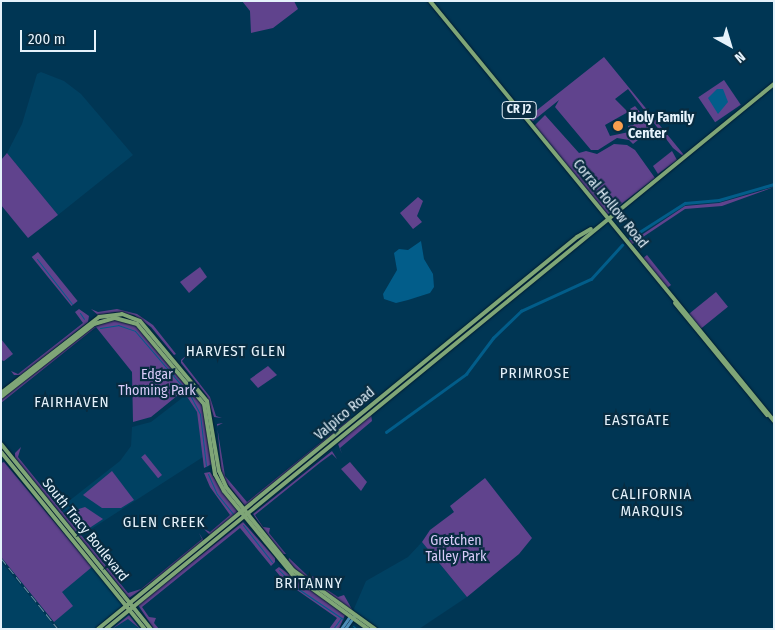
<!DOCTYPE html>
<html>
<head>
<meta charset="utf-8">
<style>
  body { margin:0 }
  #map { position:relative; width:775px; height:630px; overflow:hidden; background:#003654; font-family:"Fira Sans Condensed",sans-serif }
  div>[style] { position:absolute }
  [style*='--x'] { left:calc(var(--x)*1px); top:calc(var(--y)*1px); width:calc(var(--w)*1px); rotate:calc(var(--a)*1deg) }
  .built>* { inset:0; background:#004162 }
  .green>* { inset:0; background:#60438d; transform-origin:0 0 }
  .water>* { inset:0; background:#025d8a }
  .stream>* { height:1px; margin:-0.5px; padding:0 0.5px; transform-origin:0.5px; border-radius:0.5px; background:#025d8a }
  .canal>* { height:2.5px; margin:-1.25px; padding:0 1.25px; transform-origin:1.25px; border-radius:1.25px; background:#025d8a }
  .roads { filter:drop-shadow(0 0 1px #001d31) drop-shadow(0 0 1px #001d31) }
  .minor>* { height:2.5px; margin:-1.25px; padding:0 1.25px; transform-origin:1.25px; border-radius:1.25px; background:#4b8bb5 }
  .major>* { height:4px; margin:-2px; padding:0 2px; transform-origin:2px; border-radius:2px; background:#7fa677 }
  .rail>* { height:1px; margin-top:-0.5px; transform-origin:0; background:repeating-linear-gradient(90deg,#6a8da1 0 8px,transparent 0 12px) }
  .dots>* { width:14px; height:14px; translate:-50% -50%; box-sizing:border-box; border:2px solid #082c41; border-radius:50% }
  span { translate:-50% -50%; white-space:nowrap; text-align:center; line-height:1.15; -webkit-text-stroke:4.5px #082c41; paint-order:stroke }
  .shield-label span { padding:1px 4px; background:#082c41; border:1px solid; border-radius:4px; -webkit-text-stroke-width:0 }
  .shield-label { font-size:12px; color:#e5f2fb; font-weight:700 }
  .poi-label { font-size:14px; color:#e5f2fb; font-weight:700 }
  .left { translate:0 -50%; text-align:left }
  .street-label { font-size:14px; color:#e5f2fb }
  .park-label { font-size:14px; color:#d9cbf8 }
  .neighbourhood-label { font-size:15px; color:#e5f2fb; letter-spacing:1px }
  .frame { position:absolute; inset:0; border:2px solid #e5f2fb; pointer-events:none }
  .north { position:absolute; left:705px; top:20px; width:50px; height:50px; -webkit-text-stroke:4px #082c41; paint-order:stroke; rotate:141deg; font-size:14px; font-weight:700; line-height:20px; text-align:center; color:#e5f2fb }
  .north::after { content:''; display:block; margin:auto; width:18px; height:22px; background:#e5f2fb; clip-path:polygon(50% 0,100% 100%,50% 72%,0 100%) }
  .scale { position:absolute; left:20px; top:30px; width:76px; height:22px; box-sizing:border-box; border:2px solid #e5f2fb; border-top:0; padding-left:6px; font-size:15px; line-height:18px; white-space:nowrap; color:#e5f2fb; -webkit-text-stroke:4px #082c41; paint-order:stroke }
</style>
</head>
<body>
<div id="map">
  <div class="built">
    <i style="clip-path:polygon(41px 72px,64px 81px,81px 94px,133px 155px,58px 215px,7px 153px,22px 124px,37px 74px)"></i>
    <i style="clip-path:polygon(186px 395px,197px 412px,203px 457px,82px 535px,60px 508px,120px 461px,131px 446px,132px 427px,151px 422px)"></i>
    <i style="clip-path:polygon(422px 542px,467px 597px,419px 629px,380px 629px,353px 611px,366px 581px,408px 557px)"></i>
    <i style="clip-path:polygon(1px 562px,8px 570px,57px 629px,1px 629px)"></i>
    <i style="clip-path:polygon(93px 566px,123px 605px,94px 629px,60px 629px,54px 622px,72px 606px,61px 592px)"></i>
    <i style="clip-path:polygon(129px 611px,143px 629px,108px 629px)"></i>
  </div>
  <div class="green">
    <i style="clip-path:polygon(242px 1px,294px 1px,298px 9px,273px 28px,251px 33px,250px 11px)"></i>
    <i style="clip-path:polygon(604px 57px,684px 155px,683px 156px,673px 148px,628px 89px,615px 99px,628px 112px,605px 125px,610px 136px,629px 132px,628px 126px,634px 125px,630px 117px,627px 117px,636px 116px,630px 109px,635px 106px,653px 128px,633px 144px,629px 140px,617px 138px,598px 150px,591px 150px,555px 107px,559px 100px,533px 121px,527px 118px)"></i>
    <i style="left:724px;top:80px;width:30px;height:31px;rotate:56deg"></i>
    <i style="clip-path:polygon(545px 115px,579px 153px,586px 151px,597px 154px,614px 144px,627px 145px,635px 150px,655px 178px,607px 215px,534px 126px)"></i>
    <i style="clip-path:polygon(672px 151px,677px 160px,658px 174px,653px 166px)"></i>
    <i style="clip-path:polygon(7px 153px,58px 215px,28px 238px,1px 205px,1px 160px)"></i>
    <i style="clip-path:polygon(774px 187px,722px 206px,685px 209px,631px 245px,626px 239px,634px 240px,685px 206px,719px 203px)"></i>
    <i style="clip-path:polygon(418px 197px,423px 201px,417px 216px,422px 222px,413px 229px,400px 213px)"></i>
    <i style="left:38px;top:252px;width:63px;height:8px;rotate:51deg"></i>
    <i style="clip-path:polygon(647px 255px,671px 285px,667px 288px,642px 259px)"></i>
    <i style="clip-path:polygon(200px 267px,207px 277px,189px 293px,180px 282px)"></i>
    <i style="left:716px;top:292px;width:19px;height:35px;rotate:51deg"></i>
    <i style="clip-path:polygon(79px 309px,89px 316px,88px 322px,21px 375px,14px 375px,11px 371px,18px 374px,83px 323px,75px 312px)"></i>
    <i style="clip-path:polygon(91px 309px,98px 312px,117px 309px,137px 314px,153px 325px,176px 354px,184px 350px,174px 355px,151px 327px,134px 315px,115px 312px,98px 315px)"></i>
    <i style="clip-path:polygon(114px 319px,136px 325px,188px 387px,151px 417px,133px 422px,132px 372px,96px 327px,1px 403px,1px 399px,91px 328px)"></i>
    <i style="clip-path:polygon(1px 339px,13px 354px,4px 361px,1px 360px)"></i>
    <i style="clip-path:polygon(188px 354px,182px 361px,210px 397px,216px 416px,222px 418px,214px 417px,207px 396px,181px 363px,181px 360px)"></i>
    <i style="clip-path:polygon(268px 366px,277px 375px,258px 388px,250px 379px)"></i>
    <i style="clip-path:polygon(192px 391px,202px 404px,212px 464px,204px 468px,197px 412px,186px 395px)"></i>
    <i style="clip-path:polygon(371px 414px,372px 421px,340px 448px,342px 454px,338px 444px)"></i>
    <i style="clip-path:polygon(351px 418px,353px 420px,246px 507px,222px 477px,217px 424px,223px 423px,217px 426px,225px 476px,247px 502px)"></i>
    <i style="clip-path:polygon(21px 447px,18px 457px,128px 593px,141px 589px,202px 539px,199px 533px,204px 541px,162px 575px,129px 598px,15px 458px,15px 453px)"></i>
    <i style="clip-path:polygon(332px 451px,337px 459px,332px 454px,321px 462px,255px 515px,263px 527px,270px 528px,269px 533px,286px 554px,282px 554px,253px 514px)"></i>
    <i style="left:145px;top:454px;width:27px;height:5px;rotate:51deg"></i>
    <i style="clip-path:polygon(4px 462px,92px 567px,62px 592px,73px 606px,54px 622px,1px 557px,1px 463px)"></i>
    <i style="clip-path:polygon(350px 462px,367px 482px,361px 491px,341px 469px)"></i>
    <i style="clip-path:polygon(112px 471px,134px 500px,121px 508px,102px 508px,83px 495px)"></i>
    <i style="clip-path:polygon(210px 472px,238px 512px,210px 535px,204px 529px,210px 532px,230px 515px,210px 487px,204px 473px)"></i>
    <i style="clip-path:polygon(485px 478px,532px 538px,519px 554px,467px 597px,422px 542px,430px 530px,454px 512px,450px 506px)"></i>
    <i style="clip-path:polygon(85px 507px,103px 519px,82px 533px,66px 513px)"></i>
    <i style="clip-path:polygon(243px 522px,275px 558px,275px 562px,271px 566px,240px 528px,142px 607px,149px 617px,156px 618px,154px 623px,159px 629px,154px 629px,138px 605px)"></i>
    <i style="clip-path:polygon(289px 558px,309px 577px,316px 576px,316px 582px,326px 589px,338px 597px,344px 595px,353px 611px,303px 576px,288px 562px)"></i>
    <i style="clip-path:polygon(279px 567px,345px 615px,339px 629px,329px 629px,337px 618px,284px 581px,275px 570px)"></i>
    <i style="clip-path:polygon(129px 615px,140px 629px,128px 619px,112px 629px)"></i>
  </div>
  <div class="water">
    <i style="clip-path:polygon(717px 89px,723px 89px,728px 102px,718px 114px,708px 98px)"></i>
    <i style="clip-path:polygon(421px 241px,424px 259px,433px 274px,434px 287px,430px 293px,408px 300px,396px 303px,384px 299px,383px 294px,397px 270px,394px 253px,399px 249px,408px 250px)"></i>
  </div>
  <div class="stream">
    <i style="--x:37;--y:259;--w:57;--a:52.1"></i>
    <i style="--x:80;--y:313;--w:7;--a:56"></i>
    <i style="--x:100;--y:328;--w:18;--a:-9"></i>
    <i style="--x:118;--y:325;--w:18;--a:19"></i>
    <i style="--x:135;--y:331;--w:74;--a:49.4"></i>
    <i style="--x:191;--y:397;--w:19;--a:62"></i>
    <i style="--x:200;--y:414;--w:52;--a:83.4"></i>
    <i style="--x:208;--y:474;--w:22;--a:66"></i>
    <i style="--x:217;--y:494;--w:26;--a:51"></i>
    <i style="--x:243;--y:525;--w:47;--a:51.9"></i>
    <i style="--x:279;--y:570;--w:25;--a:45"></i>
    <i style="--x:297;--y:588;--w:55;--a:34"></i>
    <i style="--x:353;--y:626;--w:5;--a:37"></i>
    <i style="--x:333;--y:629;--w:14;--a:-54"></i>
  </div>
  <div class="canal">
    <i style="--x:630;--y:238;--w:65;--a:-32.5"></i>
    <i style="--x:685;--y:203;--w:34;--a:-5"></i>
    <i style="--x:719;--y:200;--w:57;--a:-16.2"></i>
    <i style="--x:386;--y:432;--w:99;--a:-35.9"></i>
    <i style="--x:466;--y:374;--w:45;--a:-53.1"></i>
    <i style="--x:493;--y:338;--w:39;--a:-44"></i>
    <i style="--x:521;--y:311;--w:77;--a:-24.6"></i>
    <i style="--x:591;--y:279;--w:46;--a:-47.6"></i>
  </div>
  <div class="roads">
    <div class="minor">
      <i style="--x:341;--y:629;--w:16;--a:-55"></i>
      <i style="--x:345;--y:629;--w:17;--a:-54"></i>
    </div>
    <div class="major">
      <i style="--x:430;--y:1;--w:543;--a:50.68"></i>
      <i style="--x:675;--y:303;--w:145;--a:50.6"></i>
      <i style="--x:1;--y:393;--w:124;--a:-37.8"></i>
      <i style="--x:99;--y:317;--w:23;--a:-7"></i>
      <i style="--x:122;--y:314;--w:19;--a:21"></i>
      <i style="--x:140;--y:321;--w:104;--a:50.1"></i>
      <i style="--x:207;--y:401;--w:71;--a:80.3"></i>
      <i style="--x:219;--y:471;--w:17;--a:66"></i>
      <i style="--x:226;--y:487;--w:107;--a:51.1"></i>
      <i style="--x:293;--y:570;--w:101;--a:35.7"></i>
      <i style="--x:1;--y:397;--w:118;--a:-38.1"></i>
      <i style="--x:94;--y:324;--w:22;--a:-16"></i>
      <i style="--x:115;--y:318;--w:23;--a:15"></i>
      <i style="--x:137;--y:324;--w:104;--a:50.1"></i>
      <i style="--x:204;--y:404;--w:71;--a:81.1"></i>
      <i style="--x:215;--y:474;--w:19;--a:62"></i>
      <i style="--x:224;--y:491;--w:107;--a:50.7"></i>
      <i style="--x:292;--y:574;--w:94;--a:35.9"></i>
      <i style="--x:1;--y:444;--w:238;--a:51"></i>
      <i style="--x:1;--y:452;--w:228;--a:50.9"></i>
      <i style="--x:98;--y:629;--w:619;--a:-39.3"></i>
      <i style="--x:577;--y:237;--w:16;--a:-30"></i>
      <i style="--x:106;--y:629;--w:862;--a:-39.21"></i>
    </div>
  </div>
  <div class="rail">
    <i style="--x:1;--y:558;--w:91;--a:51.2"></i>
  </div>
  <div class="dots">
    <i style="left:618px;top:126px;background:#fa9f4e"></i>
  </div>
  <div class="shield-label">
    <span style="left:519px;top:110px">CR J2</span>
  </div>
  <div class="poi-label">
    <span class="left" style="left:628px;top:126px">Holy Family<br>Center</span>
  </div>
  <div class="street-label">
    <span style="left:610px;top:204px;rotate:51deg">Corral Hollow Road</span>
    <span style="left:345px;top:414px;rotate:-40deg">Valpico Road</span>
    <span style="left:85px;top:530px;rotate:51deg">South Tracy Boulevard</span>
  </div>
  <div class="park-label">
    <span style="left:157px;top:383px">Edgar<br>Thoming Park</span>
    <span style="left:456px;top:549px">Gretchen<br>Talley Park</span>
  </div>
  <div class="neighbourhood-label">
    <span style="left:236px;top:352px">HARVEST GLEN</span>
    <span style="left:535px;top:374px">PRIMROSE</span>
    <span style="left:72px;top:403px">FAIRHAVEN</span>
    <span style="left:637px;top:421px">EASTGATE</span>
    <span style="left:652px;top:503px">CALIFORNIA<br>MARQUIS</span>
    <span style="left:164px;top:523px">GLEN CREEK</span>
    <span style="left:309px;top:584px">BRITANNY</span>
  </div>
  <div class="frame"></div>
  <div class="north">N</div>
  <div class="scale">200 m</div>
</div>
</body>
</html>
